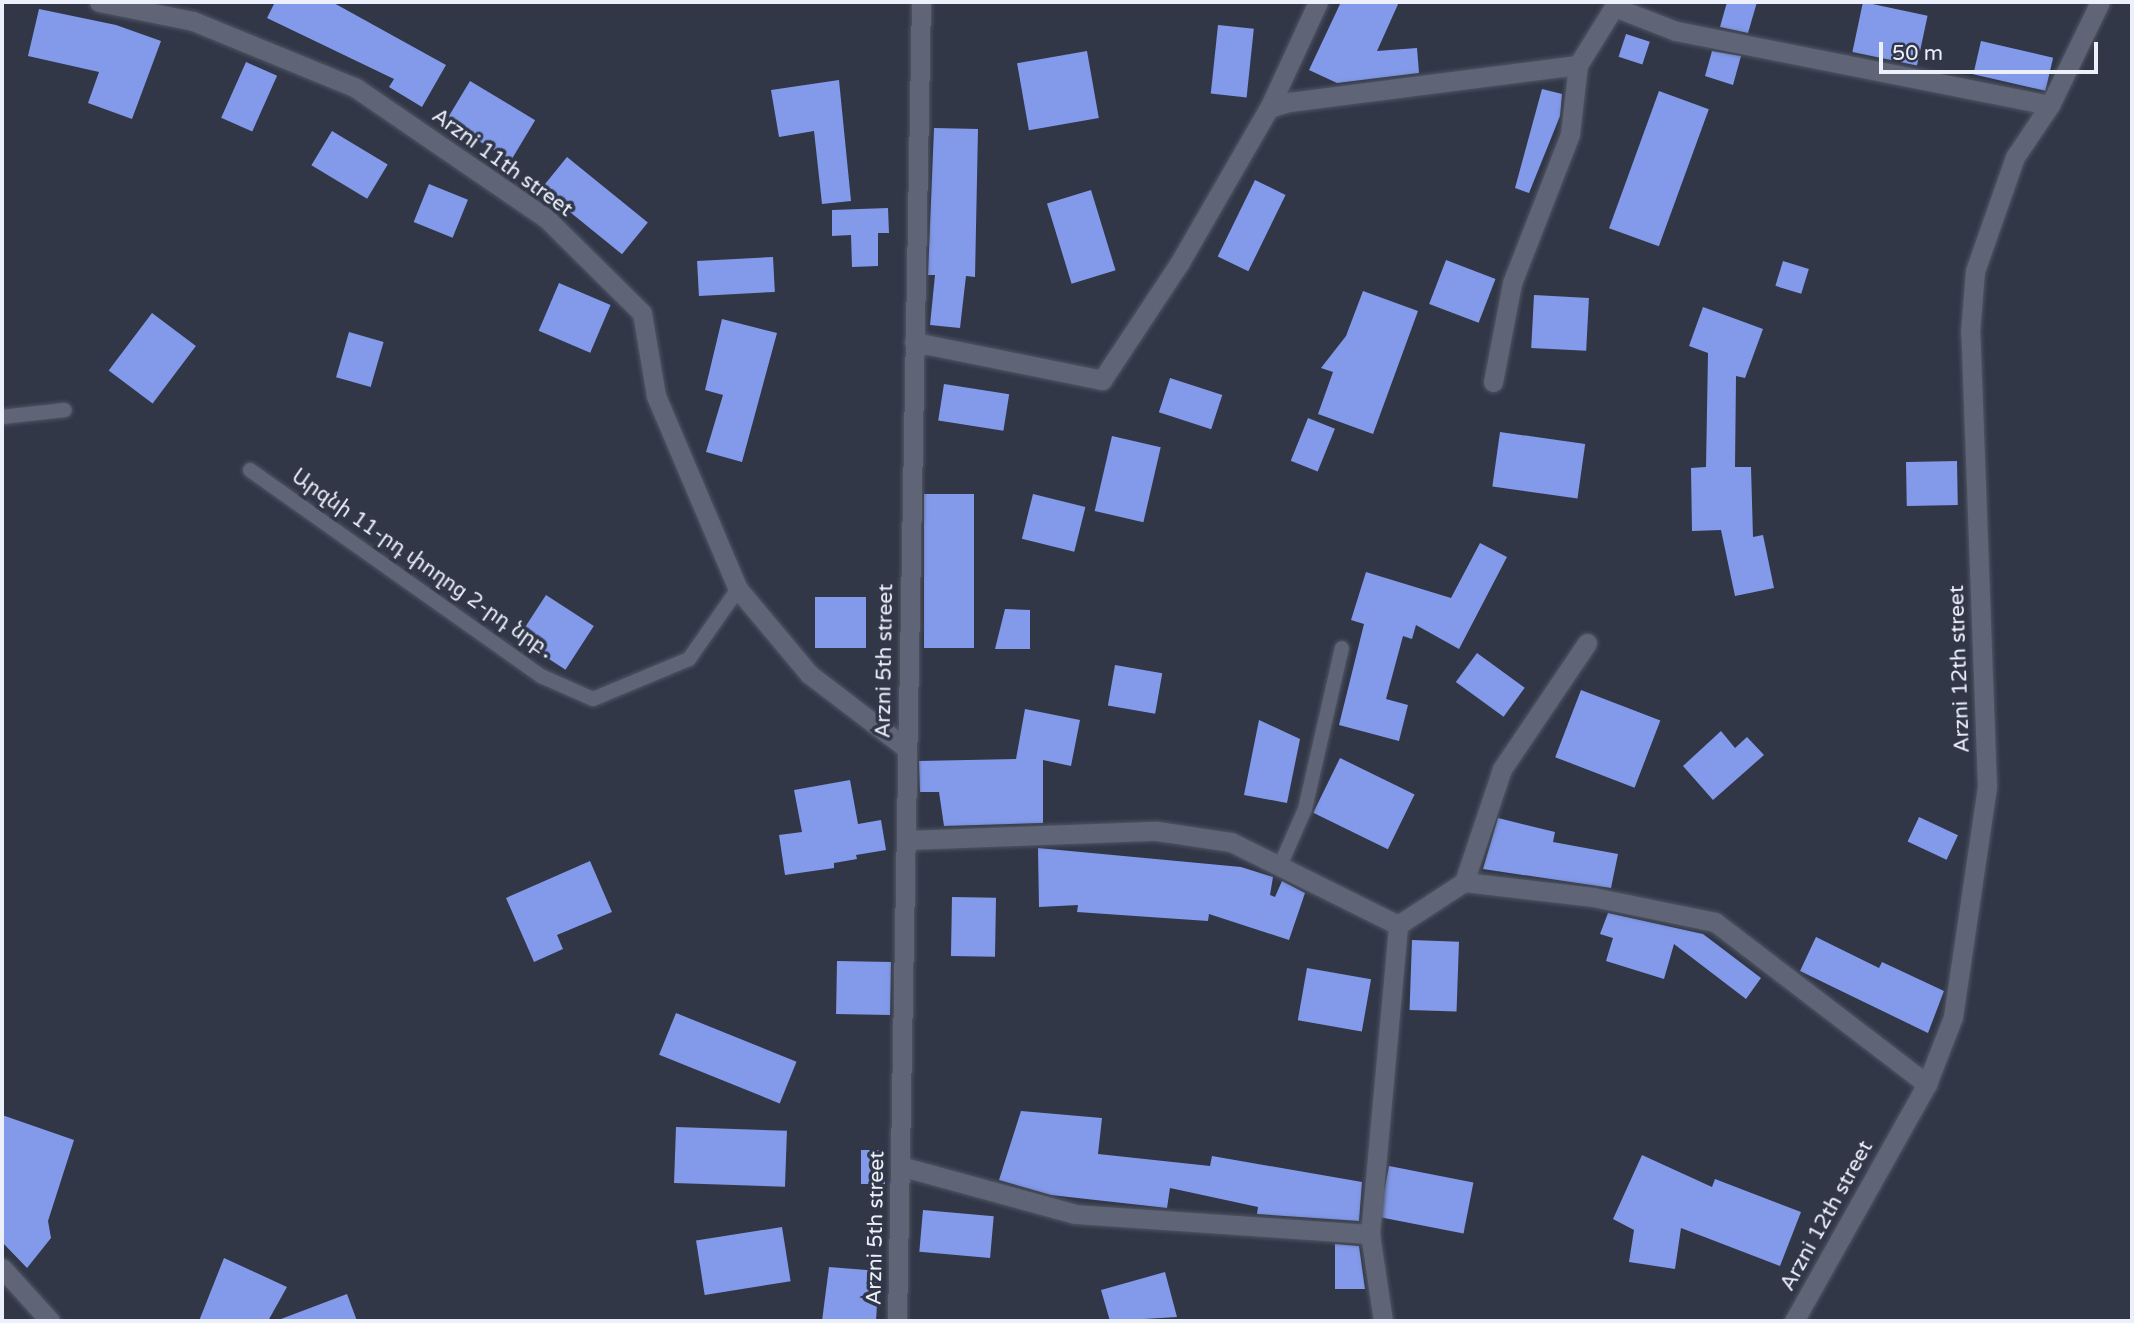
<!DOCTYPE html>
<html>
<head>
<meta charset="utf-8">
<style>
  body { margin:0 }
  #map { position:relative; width:2134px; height:1323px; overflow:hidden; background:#313747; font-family:"Varela Round","Noto Sans Armenian",sans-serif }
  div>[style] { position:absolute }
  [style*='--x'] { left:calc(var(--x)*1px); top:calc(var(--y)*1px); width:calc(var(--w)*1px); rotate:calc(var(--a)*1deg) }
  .building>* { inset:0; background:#839aeb; transform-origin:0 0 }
  .roads { filter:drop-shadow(0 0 2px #505563) drop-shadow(0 0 2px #505563) }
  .service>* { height:14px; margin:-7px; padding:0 7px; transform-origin:7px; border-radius:7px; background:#5f6577 }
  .minor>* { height:19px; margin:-9.5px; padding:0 9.5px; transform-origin:9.5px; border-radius:9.5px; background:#5f6577 }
  .tertiary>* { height:19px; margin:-9.5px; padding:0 9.5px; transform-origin:9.5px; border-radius:9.5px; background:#5f6577 }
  span { translate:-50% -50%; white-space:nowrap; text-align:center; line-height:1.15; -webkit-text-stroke:7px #313747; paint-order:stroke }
  .street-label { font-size:21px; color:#ecf0fb }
  .frame { position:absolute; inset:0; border:4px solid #ecf0fb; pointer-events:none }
  .scale { position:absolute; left:1879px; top:42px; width:219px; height:32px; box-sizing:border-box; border:4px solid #ecf0fb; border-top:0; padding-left:9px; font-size:21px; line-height:24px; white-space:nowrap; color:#ecf0fb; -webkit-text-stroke:5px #313747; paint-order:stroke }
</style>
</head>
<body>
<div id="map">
  <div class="building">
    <i style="clip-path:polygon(275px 2px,332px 2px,446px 65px,422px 107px,389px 87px,394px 79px,267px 18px)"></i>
    <i style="clip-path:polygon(1341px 2px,1399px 2px,1377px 51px,1417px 48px,1419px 73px,1337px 83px,1309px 70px)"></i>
    <i style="clip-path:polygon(1727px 2px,1757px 2px,1748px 33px,1720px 27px)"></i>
    <i style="left:1863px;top:2px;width:66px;height:51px;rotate:12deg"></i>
    <i style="clip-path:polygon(39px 9px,116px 25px,161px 41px,132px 119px,88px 103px,99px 72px,28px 56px)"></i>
    <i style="left:1218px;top:25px;width:36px;height:69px;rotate:6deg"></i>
    <i style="left:1626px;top:34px;width:25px;height:24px;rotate:18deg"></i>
    <i style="left:1981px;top:41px;width:74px;height:34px;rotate:13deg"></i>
    <i style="left:1087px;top:51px;width:68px;height:71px;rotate:80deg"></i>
    <i style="clip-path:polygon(1712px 51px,1741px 56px,1733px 85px,1705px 76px)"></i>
    <i style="left:246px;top:62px;width:34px;height:61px;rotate:24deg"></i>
    <i style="clip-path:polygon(839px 80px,851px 201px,822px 204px,814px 131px,779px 137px,771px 90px)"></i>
    <i style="left:470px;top:81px;width:76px;height:47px;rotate:31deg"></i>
    <i style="clip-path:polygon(1542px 89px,1562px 94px,1560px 116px,1529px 193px,1515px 188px)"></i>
    <i style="left:1659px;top:91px;width:53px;height:146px;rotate:20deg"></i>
    <i style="clip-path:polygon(934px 128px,978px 129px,975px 277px,966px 276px,960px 328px,930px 325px,935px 275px,928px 275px)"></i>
    <i style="left:332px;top:131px;width:65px;height:40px;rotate:31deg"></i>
    <i style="left:567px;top:157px;width:104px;height:41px;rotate:39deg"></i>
    <i style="left:1255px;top:180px;width:34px;height:85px;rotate:26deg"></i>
    <i style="left:429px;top:184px;width:42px;height:41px;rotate:22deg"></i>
    <i style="left:1091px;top:190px;width:84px;height:46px;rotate:73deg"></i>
    <i style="clip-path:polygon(888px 208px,889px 233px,878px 233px,878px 266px,852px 267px,851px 235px,832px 236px,832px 210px)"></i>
    <i style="left:773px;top:257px;width:35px;height:76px;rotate:87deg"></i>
    <i style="left:1446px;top:260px;width:53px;height:47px;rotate:21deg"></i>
    <i style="left:1783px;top:261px;width:27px;height:26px;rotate:17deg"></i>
    <i style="left:559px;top:283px;width:56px;height:52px;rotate:23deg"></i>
    <i style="clip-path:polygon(1363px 291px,1418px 311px,1373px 434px,1318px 414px,1333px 372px,1321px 368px,1346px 336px)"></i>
    <i style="left:1534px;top:295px;width:55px;height:53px;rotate:3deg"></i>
    <i style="clip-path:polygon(1703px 307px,1763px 329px,1745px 378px,1736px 376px,1735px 467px,1751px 467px,1753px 537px,1763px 535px,1774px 588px,1735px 596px,1721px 530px,1692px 531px,1691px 468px,1706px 467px,1708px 353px,1689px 346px)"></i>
    <i style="left:152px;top:313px;width:55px;height:72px;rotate:37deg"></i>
    <i style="clip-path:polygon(722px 319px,777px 333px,742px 462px,706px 452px,723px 395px,705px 390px)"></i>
    <i style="left:349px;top:332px;width:36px;height:47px;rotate:16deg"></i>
    <i style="left:1170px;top:378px;width:55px;height:36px;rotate:18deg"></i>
    <i style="left:944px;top:384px;width:66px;height:37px;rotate:9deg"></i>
    <i style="left:1308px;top:418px;width:29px;height:46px;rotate:22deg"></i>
    <i style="left:1500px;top:432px;width:86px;height:55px;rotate:8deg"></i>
    <i style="left:1112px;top:436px;width:50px;height:77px;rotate:13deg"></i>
    <i style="left:1957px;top:461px;width:44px;height:51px;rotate:89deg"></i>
    <i style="left:924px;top:494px;width:50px;height:154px"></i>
    <i style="left:1033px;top:494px;width:54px;height:46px;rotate:14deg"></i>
    <i style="clip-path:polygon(1480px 543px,1507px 557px,1459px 649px,1416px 625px,1412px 639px,1403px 636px,1386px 699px,1408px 705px,1399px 741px,1339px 725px,1364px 624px,1351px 620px,1366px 572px,1451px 598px)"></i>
    <i style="left:546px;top:595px;width:57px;height:52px;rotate:33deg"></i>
    <i style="left:815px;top:597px;width:51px;height:51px"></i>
    <i style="clip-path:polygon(1005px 609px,1030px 610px,1030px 649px,995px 649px)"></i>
    <i style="left:1477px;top:653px;width:59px;height:36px;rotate:36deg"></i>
    <i style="left:1115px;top:665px;width:48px;height:41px;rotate:10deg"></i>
    <i style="left:1581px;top:690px;width:85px;height:72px;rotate:21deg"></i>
    <i style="clip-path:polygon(1025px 709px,1080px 720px,1071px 766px,1043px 760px,1043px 823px,944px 826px,939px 792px,920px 792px,919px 761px,1016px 759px)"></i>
    <i style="clip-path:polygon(1259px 720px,1300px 739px,1287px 803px,1244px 795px)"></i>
    <i style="clip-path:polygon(1721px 731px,1735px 748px,1747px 737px,1764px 755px,1713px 800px,1683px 766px)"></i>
    <i style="left:1340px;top:758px;width:83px;height:61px;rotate:26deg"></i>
    <i style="clip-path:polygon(850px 780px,858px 824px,881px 820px,886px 850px,856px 855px,857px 859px,834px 863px,834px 868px,785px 875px,779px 835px,802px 832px,794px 790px)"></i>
    <i style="left:1919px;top:817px;width:43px;height:27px;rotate:25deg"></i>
    <i style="clip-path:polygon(1498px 818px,1555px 832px,1553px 842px,1618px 854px,1611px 888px,1483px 869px)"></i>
    <i style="clip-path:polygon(1038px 848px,1241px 867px,1273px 877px,1270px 895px,1275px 897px,1282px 881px,1305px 893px,1289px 940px,1209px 914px,1208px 921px,1077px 912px,1078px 905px,1039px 907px)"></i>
    <i style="clip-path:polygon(590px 861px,612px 912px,557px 935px,563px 949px,534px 962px,506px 898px)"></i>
    <i style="left:952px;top:897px;width:44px;height:59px;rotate:1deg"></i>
    <i style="clip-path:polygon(1608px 913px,1703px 934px,1761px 978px,1746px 999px,1674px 944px,1664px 979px,1606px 961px,1613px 938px,1600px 934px)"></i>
    <i style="clip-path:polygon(1816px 937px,1879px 968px,1882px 962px,1944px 991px,1928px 1033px,1800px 971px)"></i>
    <i style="left:1412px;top:940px;width:47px;height:70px;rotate:2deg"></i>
    <i style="left:837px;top:961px;width:54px;height:53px;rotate:1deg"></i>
    <i style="left:1307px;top:968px;width:65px;height:53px;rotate:10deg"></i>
    <i style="left:676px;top:1013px;width:130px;height:45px;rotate:22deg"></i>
    <i style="clip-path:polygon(1021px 1111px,1102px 1118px,1098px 1154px,1210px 1166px,1212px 1156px,1362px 1182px,1359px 1221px,1257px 1214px,1258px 1207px,1170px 1188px,1167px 1208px,1051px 1195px,999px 1180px)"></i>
    <i style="clip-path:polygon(2px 1115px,74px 1140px,48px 1221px,51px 1238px,27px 1268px,2px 1242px)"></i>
    <i style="left:676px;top:1127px;width:111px;height:56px;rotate:2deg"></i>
    <i style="left:861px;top:1150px;width:24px;height:34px"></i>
    <i style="clip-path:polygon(1642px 1155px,1712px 1187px,1715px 1179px,1801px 1212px,1780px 1266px,1681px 1228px,1675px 1269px,1629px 1262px,1634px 1230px,1613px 1219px)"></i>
    <i style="left:1389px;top:1166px;width:86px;height:52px;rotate:11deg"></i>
    <i style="left:923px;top:1210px;width:71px;height:42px;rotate:5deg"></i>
    <i style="left:782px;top:1227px;width:55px;height:87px;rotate:81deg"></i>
    <i style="clip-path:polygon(1335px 1244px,1359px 1246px,1365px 1289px,1335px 1289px)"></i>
    <i style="clip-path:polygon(224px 1258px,287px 1287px,268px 1321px,199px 1321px)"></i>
    <i style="clip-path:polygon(829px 1267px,879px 1271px,876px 1321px,822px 1321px)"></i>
    <i style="clip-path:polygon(1165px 1272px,1177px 1317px,1110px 1321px,1101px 1290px)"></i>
    <i style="clip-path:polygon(347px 1294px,357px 1321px,281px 1321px,281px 1319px)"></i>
  </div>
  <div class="roads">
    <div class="service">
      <i style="--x:2;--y:417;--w:63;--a:-6.3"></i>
      <i style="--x:250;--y:470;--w:357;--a:35.3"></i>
      <i style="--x:541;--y:676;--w:57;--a:23.9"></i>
      <i style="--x:593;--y:699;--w:104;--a:-22.6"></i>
      <i style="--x:689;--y:659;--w:85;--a:-55"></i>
      <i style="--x:1280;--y:866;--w:62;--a:-66.3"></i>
      <i style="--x:1305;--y:809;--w:165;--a:-77.1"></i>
    </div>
    <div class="minor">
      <i style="--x:99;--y:2;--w:96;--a:11.4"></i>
      <i style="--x:193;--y:21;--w:176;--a:22.3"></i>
      <i style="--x:356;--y:88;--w:230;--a:34.4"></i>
      <i style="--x:546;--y:218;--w:135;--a:44.7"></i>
      <i style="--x:642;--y:313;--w:84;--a:80.4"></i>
      <i style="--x:656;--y:396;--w:210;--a:67"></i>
      <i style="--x:738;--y:589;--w:111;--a:50.1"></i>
      <i style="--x:809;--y:674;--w:122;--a:37.3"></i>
      <i style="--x:1269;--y:108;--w:21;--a:-17"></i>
      <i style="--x:1289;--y:102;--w:291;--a:-7.3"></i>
      <i style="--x:1578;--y:65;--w:68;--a:-58.2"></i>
      <i style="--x:1614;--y:7;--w:66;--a:21.2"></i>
      <i style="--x:1676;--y:31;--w:381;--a:11.2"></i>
      <i style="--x:914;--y:342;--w:192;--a:11.4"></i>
      <i style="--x:1102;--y:380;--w:141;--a:-56.5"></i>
      <i style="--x:1180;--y:262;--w:178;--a:-60"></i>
      <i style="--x:1269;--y:108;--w:117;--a:-65.2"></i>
      <i style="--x:1493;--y:382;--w:101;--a:-79.1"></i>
      <i style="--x:1512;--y:283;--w:160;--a:-68.7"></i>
      <i style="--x:1570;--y:134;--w:69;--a:-83.4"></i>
      <i style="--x:907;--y:840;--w:250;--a:-2.1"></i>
      <i style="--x:1157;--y:831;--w:75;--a:8.5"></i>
      <i style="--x:1231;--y:842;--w:186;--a:26.4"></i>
      <i style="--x:1464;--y:882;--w:119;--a:-71.4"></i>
      <i style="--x:1502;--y:769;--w:152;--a:-56"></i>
      <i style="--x:900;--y:1166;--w:181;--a:15.3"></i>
      <i style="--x:1075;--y:1214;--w:296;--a:3.9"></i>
      <i style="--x:2;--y:1268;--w:72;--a:47.8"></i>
      <i style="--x:1383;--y:1321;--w:88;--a:-98.5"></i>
      <i style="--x:1370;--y:1234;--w:310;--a:-84.8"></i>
      <i style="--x:1398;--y:925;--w:79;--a:-33.1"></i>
      <i style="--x:1464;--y:882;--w:130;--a:6.6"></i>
      <i style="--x:1593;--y:897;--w:125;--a:11.6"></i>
      <i style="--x:1715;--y:922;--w:267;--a:37.4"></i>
      <i style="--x:1794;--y:1321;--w:272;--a:-60.7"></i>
      <i style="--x:1927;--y:1084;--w:72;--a:-68.8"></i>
      <i style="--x:1953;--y:1017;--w:233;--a:-81.6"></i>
      <i style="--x:1987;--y:786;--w:453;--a:-92.1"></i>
      <i style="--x:1970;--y:333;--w:62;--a:-85.4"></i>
      <i style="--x:1975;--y:271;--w:121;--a:-70.7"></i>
      <i style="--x:2015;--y:157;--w:63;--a:-56.1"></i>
      <i style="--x:2050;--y:105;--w:114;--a:-64.1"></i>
    </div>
    <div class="tertiary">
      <i style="--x:897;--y:1321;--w:1319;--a:-88.96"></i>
    </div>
  </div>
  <div class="street-label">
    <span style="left:502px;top:163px;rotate:36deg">Arzni 11th street</span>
    <span style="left:423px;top:565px;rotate:35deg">Արզնի 11-րդ փողոց 2-րդ նրբ․</span>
    <span style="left:885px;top:661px;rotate:-89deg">Arzni 5th street</span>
    <span style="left:1960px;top:669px;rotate:-92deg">Arzni 12th street</span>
    <span style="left:1827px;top:1216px;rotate:-61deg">Arzni 12th street</span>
    <span style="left:876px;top:1228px;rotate:-89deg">Arzni 5th street</span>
  </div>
  <div class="frame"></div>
  <div class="scale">50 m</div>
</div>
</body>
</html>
